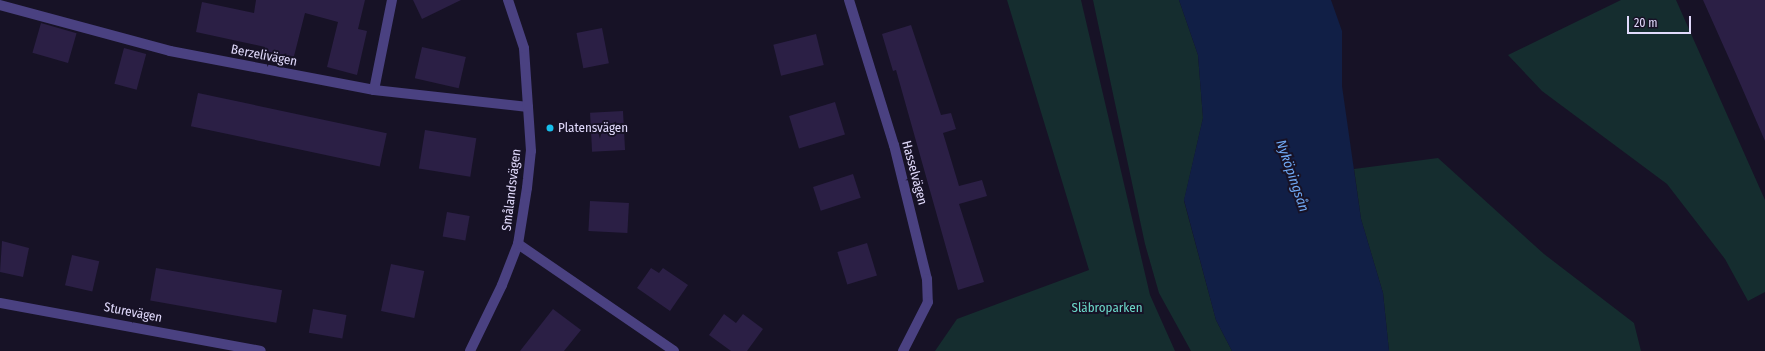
<!DOCTYPE html>
<html>
<head>
<meta charset="utf-8">
<style>
  body { margin:0 }
  #map { position:relative; width:1765px; height:351px; overflow:hidden; background:#171226; font-family:"Fira Sans Condensed",sans-serif }
  div>[style] { position:absolute }
  [style*='--x'] { left:calc(var(--x)*1px); top:calc(var(--y)*1px); width:calc(var(--w)*1px); rotate:calc(var(--a)*1deg) }
  .green>* { inset:0; background:#152d2f }
  .water>* { inset:0; background:#111f46 }
  .building>* { inset:0; background:#2b1f45; transform-origin:0 0 }
  .minor>* { height:10px; margin:-5px; padding:0 5px; transform-origin:5px; border-radius:5px; background:#4a4181 }
  .dots>* { width:11px; height:11px; translate:-50% -50%; box-sizing:border-box; border:2px solid #171226; border-radius:50% }
  span { translate:-50% -50%; white-space:nowrap; text-align:center; line-height:1.15; -webkit-text-stroke:4px #171226; paint-order:stroke }
  .street-label { font-size:13px; color:#e1dafc }
  .poi-label { font-size:13px; color:#e1dafc }
  .left { translate:0 -50%; text-align:left }
  .park-label { font-size:13px; color:#6bd7c8 }
  .water-label { font-size:14px; color:#70a8f3; font-style:italic }
  .scale { position:absolute; left:1627px; top:16px; width:64px; height:18px; box-sizing:border-box; border:2px solid #e1dafc; border-top:0; padding-left:5px; font-size:12px; line-height:14px; white-space:nowrap; color:#e1dafc; -webkit-text-stroke:3px #171226; paint-order:stroke }
</style>
</head>
<body>
<div id="map">
  <div class="green">
    <i style="clip-path:polygon(1007px 0,1081px 0,1150px 295px,1175px 351px,935px 351px,957px 319px,1089px 270px)"></i>
    <i style="clip-path:polygon(1093px 0,1179px 0,1198px 55px,1203px 118px,1184px 201px,1216px 320px,1232px 351px,1191px 351px,1159px 293px,1145px 244px)"></i>
    <i style="clip-path:polygon(1621px 0,1676px 0,1765px 200px,1765px 292px,1748px 301px,1725px 259px,1667px 184px,1542px 91px,1508px 55px)"></i>
    <i style="clip-path:polygon(1438px 158px,1544px 254px,1634px 323px,1641px 351px,1389px 351px,1383px 293px,1361px 219px,1354px 169px)"></i>
  </div>
  <div class="water">
    <i style="clip-path:polygon(1179px 0,1331px 0,1342px 31px,1342px 86px,1361px 219px,1383px 293px,1389px 351px,1232px 351px,1216px 320px,1184px 200px,1203px 118px,1198px 55px)"></i>
  </div>
  <div class="building">
    <i style="clip-path:polygon(256px 0,365px 0,358px 29px,367px 31px,357px 75px,327px 67px,338px 22px,305px 13px,293px 60px,263px 53px,265px 47px,196px 32px,202px 2px,254px 13px)"></i>
    <i style="clip-path:polygon(413px 0,461px 0,422px 19px)"></i>
    <i style="clip-path:polygon(1703px 0,1765px 0,1765px 141px,1736px 74px)"></i>
    <i style="left:41px;top:23px;width:37px;height:31px;rotate:16deg"></i>
    <i style="clip-path:polygon(911px 25px,941px 115px,951px 113px,956px 129px,943px 133px,959px 186px,982px 180px,987px 196px,959px 204px,984px 282px,958px 290px,896px 70px,893px 71px,882px 34px)"></i>
    <i style="left:602px;top:28px;width:36px;height:26px;rotate:79deg"></i>
    <i style="left:816px;top:34px;width:32px;height:44px;rotate:76deg"></i>
    <i style="left:422px;top:47px;width:45px;height:32px;rotate:13deg"></i>
    <i style="left:124px;top:48px;width:23px;height:37px;rotate:15deg"></i>
    <i style="left:198px;top:93px;width:193px;height:34px;rotate:12deg"></i>
    <i style="left:835px;top:102px;width:34px;height:48px;rotate:73deg"></i>
    <i style="left:623px;top:111px;width:39px;height:33px;rotate:87deg"></i>
    <i style="left:425px;top:130px;width:52px;height:39px;rotate:9deg"></i>
    <i style="left:853px;top:174px;width:25px;height:42px;rotate:72deg"></i>
    <i style="left:590px;top:201px;width:39px;height:30px;rotate:3deg"></i>
    <i style="left:447px;top:212px;width:23px;height:25px;rotate:10deg"></i>
    <i style="clip-path:polygon(2px 241px,29px 248px,23px 277px,0 272px)"></i>
    <i style="left:867px;top:243px;width:34px;height:31px;rotate:73deg"></i>
    <i style="left:72px;top:255px;width:28px;height:31px;rotate:13deg"></i>
    <i style="left:391px;top:264px;width:34px;height:48px;rotate:12deg"></i>
    <i style="left:156px;top:268px;width:128px;height:33px;rotate:10deg"></i>
    <i style="clip-path:polygon(651px 268px,659px 273px,663px 268px,688px 285px,670px 311px,637px 288px)"></i>
    <i style="left:313px;top:309px;width:34px;height:24px;rotate:10deg"></i>
    <i style="clip-path:polygon(553px 309px,581px 330px,564px 351px,520px 351px)"></i>
    <i style="clip-path:polygon(724px 314px,736px 323px,743px 314px,763px 329px,747px 351px,731px 351px,709px 335px)"></i>
  </div>
  <div class="minor">
    <i style="--x:849;--y:0;--w:152;--a:72.8"></i>
    <i style="--x:894;--y:145;--w:138;--a:76.2"></i>
    <i style="--x:927;--y:279;--w:23;--a:88"></i>
    <i style="--x:928;--y:302;--w:55;--a:117"></i>
    <i style="--x:0;--y:5;--w:176;--a:15.1"></i>
    <i style="--x:170;--y:51;--w:208;--a:10.8"></i>
    <i style="--x:374;--y:90;--w:155;--a:6.3"></i>
    <i style="--x:374;--y:90;--w:92;--a:-78.7"></i>
    <i style="--x:518;--y:244;--w:189;--a:34.4"></i>
    <i style="--x:0;--y:303;--w:265;--a:10.4"></i>
    <i style="--x:470;--y:351;--w:73;--a:-64.1"></i>
    <i style="--x:502;--y:285;--w:44;--a:-68.7"></i>
    <i style="--x:518;--y:244;--w:57;--a:-80.9"></i>
    <i style="--x:527;--y:188;--w:37;--a:-84"></i>
    <i style="--x:531;--y:151;--w:103;--a:-93.9"></i>
    <i style="--x:524;--y:48;--w:51;--a:-108.4"></i>
  </div>
  <div class="dots">
    <i style="left:550px;top:128px;background:#16bfec"></i>
  </div>
  <div class="street-label">
    <span style="left:264px;top:56px;rotate:11deg">Berzelivägen</span>
    <span style="left:914px;top:173px;rotate:75deg">Hasselvägen</span>
    <span style="left:512px;top:190px;rotate:-83deg">Smålandsvägen</span>
    <span style="left:133px;top:313px;rotate:11deg">Sturevägen</span>
  </div>
  <div class="poi-label">
    <span class="left" style="left:558px;top:128px">Platensvägen</span>
  </div>
  <div class="park-label">
    <span style="left:1107px;top:308px">Släbroparken</span>
  </div>
  <div class="water-label">
    <span style="left:1292px;top:176px;rotate:71deg">Nyköpingsån</span>
  </div>
  <div class="scale">20 m</div>
</div>
</body>
</html>
